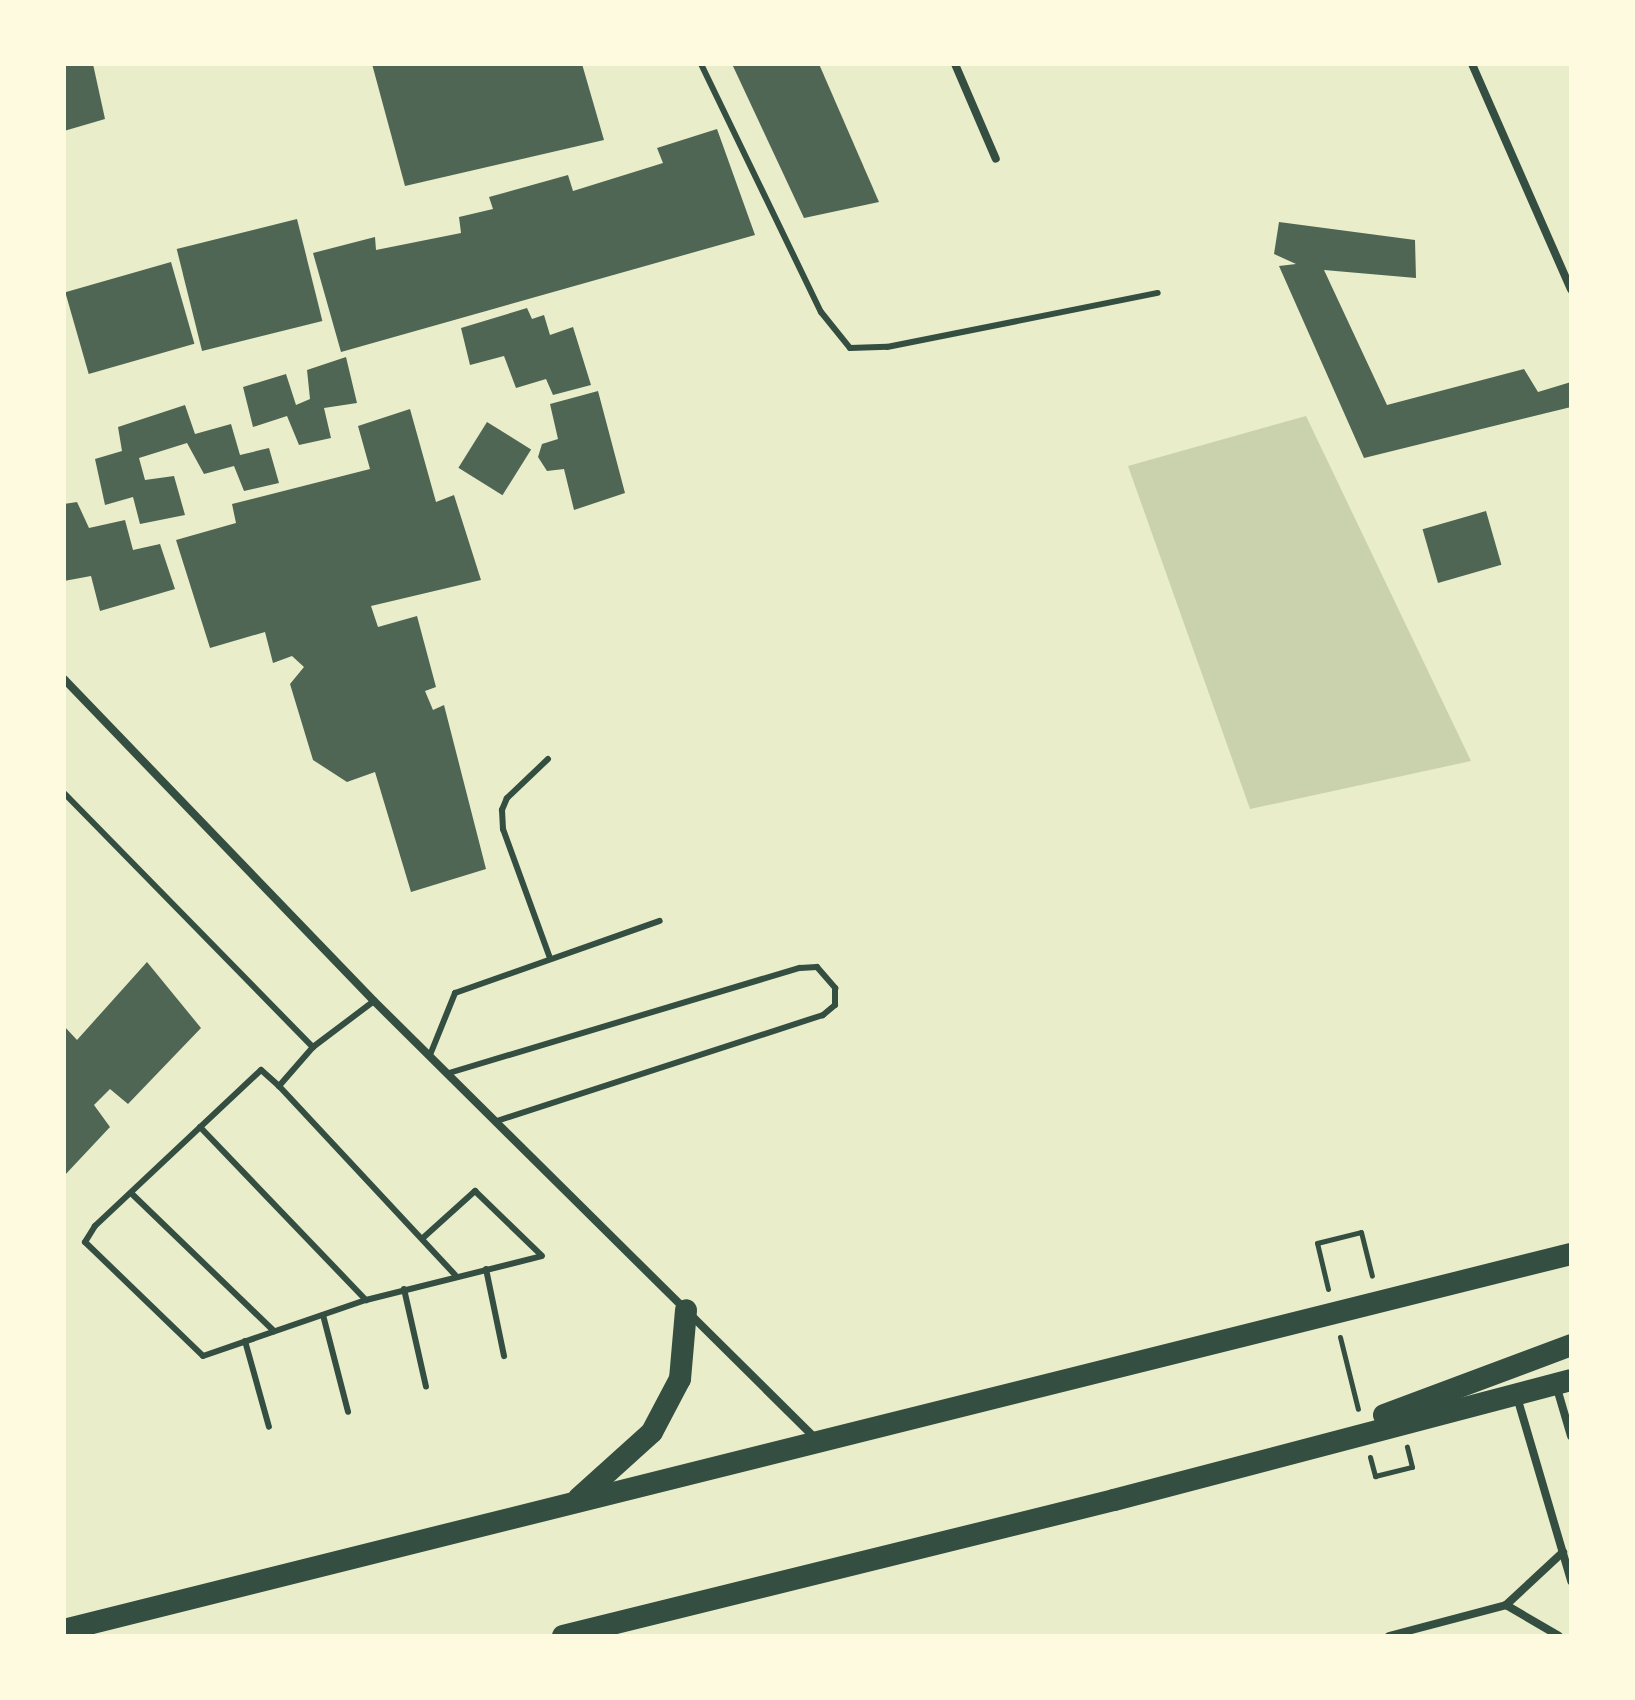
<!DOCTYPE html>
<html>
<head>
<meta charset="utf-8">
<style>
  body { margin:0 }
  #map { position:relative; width:1635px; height:1700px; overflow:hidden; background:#e9edc9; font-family:"Archivo Narrow",sans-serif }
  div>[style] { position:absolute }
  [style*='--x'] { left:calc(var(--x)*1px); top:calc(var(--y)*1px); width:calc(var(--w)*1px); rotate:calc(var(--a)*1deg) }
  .green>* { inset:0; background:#cad2ad }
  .building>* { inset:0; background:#4f6655; transform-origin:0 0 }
  .path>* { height:5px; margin:-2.5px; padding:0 2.5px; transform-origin:2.5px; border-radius:2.5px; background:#344e41 }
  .service>* { height:6px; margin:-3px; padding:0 3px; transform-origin:3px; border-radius:3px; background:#344e41 }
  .minor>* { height:8px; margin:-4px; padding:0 4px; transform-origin:4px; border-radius:4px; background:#344e41 }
  .trunk>* { height:22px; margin:-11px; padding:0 11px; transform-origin:11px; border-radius:11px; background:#344e41 }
  span { translate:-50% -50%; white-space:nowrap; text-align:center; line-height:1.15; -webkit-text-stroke:8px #fefae0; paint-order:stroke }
  .frame { position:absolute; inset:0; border:66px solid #fefae0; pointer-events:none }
</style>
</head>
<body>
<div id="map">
  <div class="green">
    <i style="clip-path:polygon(1306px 416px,1471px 761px,1250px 809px,1128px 466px)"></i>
  </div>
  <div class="building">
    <i style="clip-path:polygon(64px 64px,93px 64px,105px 119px,64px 131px)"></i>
    <i style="clip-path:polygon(372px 64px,582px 64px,604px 140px,405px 186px)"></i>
    <i style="clip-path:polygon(732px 64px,819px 64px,879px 202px,804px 218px)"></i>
    <i style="clip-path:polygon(717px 129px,755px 235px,341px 352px,313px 253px,375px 237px,376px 250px,461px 233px,459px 217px,493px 209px,489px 197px,568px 175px,573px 191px,663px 163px,657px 148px)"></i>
    <i style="left:297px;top:219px;width:105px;height:124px;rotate:76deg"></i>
    <i style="clip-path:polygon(1279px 222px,1415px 240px,1416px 278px,1324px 270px,1387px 405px,1524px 369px,1538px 392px,1571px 382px,1571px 407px,1364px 458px,1279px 266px,1296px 264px,1274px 254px)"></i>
    <i style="left:171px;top:262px;width:85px;height:110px;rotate:74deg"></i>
    <i style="clip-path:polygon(527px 308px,532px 319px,544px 315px,550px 335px,573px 327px,591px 385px,553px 395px,546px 379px,516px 388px,504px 356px,470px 365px,461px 328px)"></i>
    <i style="clip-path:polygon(346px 357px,357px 403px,324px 408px,331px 438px,299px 445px,287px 416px,253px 427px,243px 387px,286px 374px,296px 405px,310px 399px,307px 370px)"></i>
    <i style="clip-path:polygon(598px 391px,625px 493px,574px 510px,564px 469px,547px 471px,538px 457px,542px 444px,558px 439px,550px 404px)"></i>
    <i style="clip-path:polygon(185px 405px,195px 434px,231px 424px,240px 455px,269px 448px,279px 483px,244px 491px,234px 466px,204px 474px,187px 443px,139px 458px,145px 480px,174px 476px,185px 515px,140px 524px,133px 497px,105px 505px,95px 459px,122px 451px,118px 427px)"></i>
    <i style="clip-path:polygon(410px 409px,436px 502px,454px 495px,481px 580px,371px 606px,378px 627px,417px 616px,436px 687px,425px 691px,433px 710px,444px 705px,486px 869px,411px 892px,375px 772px,347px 782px,313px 760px,290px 684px,304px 667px,292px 656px,273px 663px,265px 632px,210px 648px,176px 540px,236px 523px,232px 504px,370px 469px,358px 426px)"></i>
    <i style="left:487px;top:422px;width:52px;height:54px;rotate:32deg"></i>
    <i style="clip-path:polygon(77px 502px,89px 528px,125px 520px,133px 550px,160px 544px,175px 589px,100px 611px,91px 576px,64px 581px,64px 504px)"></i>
    <i style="left:1486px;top:511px;width:56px;height:66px;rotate:74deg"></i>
    <i style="clip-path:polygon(147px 962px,201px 1028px,128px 1104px,110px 1089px,94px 1105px,110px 1127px,64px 1176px,64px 1026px,77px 1040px)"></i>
  </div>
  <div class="path">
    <i style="--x:1328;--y:1289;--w:47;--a:-103.4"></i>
    <i style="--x:1317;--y:1243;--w:45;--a:-14"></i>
    <i style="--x:1361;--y:1232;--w:45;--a:76"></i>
    <i style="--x:1340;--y:1337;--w:74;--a:76"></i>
    <i style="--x:1370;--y:1457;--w:20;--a:75"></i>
    <i style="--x:1375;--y:1476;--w:38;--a:-14"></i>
    <i style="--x:1412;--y:1467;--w:21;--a:-104"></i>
  </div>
  <div class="service">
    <i style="--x:701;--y:64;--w:276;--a:64.2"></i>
    <i style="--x:821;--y:312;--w:46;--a:51.1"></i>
    <i style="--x:850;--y:348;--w:37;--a:-2"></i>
    <i style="--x:887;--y:347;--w:276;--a:-11.3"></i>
    <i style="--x:548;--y:759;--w:57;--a:136.4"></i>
    <i style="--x:507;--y:798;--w:13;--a:113"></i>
    <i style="--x:502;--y:810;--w:19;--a:87"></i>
    <i style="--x:503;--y:829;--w:137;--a:70"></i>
    <i style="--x:64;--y:793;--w:356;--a:45.6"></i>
    <i style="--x:374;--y:1001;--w:76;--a:143"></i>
    <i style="--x:313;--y:1047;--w:52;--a:131.1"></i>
    <i style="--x:279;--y:1086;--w:258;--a:47"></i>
    <i style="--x:430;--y:1055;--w:67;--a:-68"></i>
    <i style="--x:455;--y:993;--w:217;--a:-19.4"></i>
    <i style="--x:449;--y:1073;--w:366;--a:-16.7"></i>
    <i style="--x:800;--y:968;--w:17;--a:-3"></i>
    <i style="--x:817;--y:967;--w:28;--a:49"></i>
    <i style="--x:835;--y:988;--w:17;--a:90"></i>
    <i style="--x:835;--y:1005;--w:16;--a:140"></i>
    <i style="--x:823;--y:1015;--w:343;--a:162"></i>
    <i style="--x:279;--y:1086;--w:24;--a:-138"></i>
    <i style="--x:261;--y:1070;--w:228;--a:136.8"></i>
    <i style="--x:95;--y:1226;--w:19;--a:122"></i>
    <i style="--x:85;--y:1242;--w:164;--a:44"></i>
    <i style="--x:203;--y:1356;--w:172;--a:-19"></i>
    <i style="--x:366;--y:1300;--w:181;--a:-14"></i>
    <i style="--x:200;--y:1127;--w:240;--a:46.2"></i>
    <i style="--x:131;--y:1193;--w:199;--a:44"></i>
    <i style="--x:424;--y:1237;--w:69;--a:-42"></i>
    <i style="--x:475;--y:1191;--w:93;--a:44.1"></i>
    <i style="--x:486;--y:1269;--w:89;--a:78.3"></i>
    <i style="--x:404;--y:1289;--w:100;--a:77.3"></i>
    <i style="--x:323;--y:1315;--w:100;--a:75.5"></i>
    <i style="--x:245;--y:1341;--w:89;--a:74.4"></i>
  </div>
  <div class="minor">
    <i style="--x:955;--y:64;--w:103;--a:66.7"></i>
    <i style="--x:1472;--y:64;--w:246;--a:66.3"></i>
    <i style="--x:64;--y:679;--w:447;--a:46.1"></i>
    <i style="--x:374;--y:1001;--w:621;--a:44.74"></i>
    <i style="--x:1556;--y:1385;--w:53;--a:73.6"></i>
    <i style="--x:1517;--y:1397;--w:192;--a:73.6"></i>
    <i style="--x:1506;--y:1605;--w:61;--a:30.3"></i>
    <i style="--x:1389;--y:1636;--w:121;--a:-14.8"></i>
    <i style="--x:1506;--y:1605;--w:78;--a:-42.9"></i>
  </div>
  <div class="trunk">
    <i style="--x:1384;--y:1415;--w:200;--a:-20.5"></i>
    <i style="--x:579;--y:1498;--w:98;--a:-42.1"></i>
    <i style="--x:652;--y:1432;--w:60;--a:-62.2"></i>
    <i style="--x:680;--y:1379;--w:69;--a:-85"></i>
    <i style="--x:64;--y:1630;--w:1553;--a:-14.01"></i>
    <i style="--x:563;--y:1636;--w:568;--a:-13.86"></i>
    <i style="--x:1114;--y:1500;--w:472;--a:-14.7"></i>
  </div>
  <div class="frame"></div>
</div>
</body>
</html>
